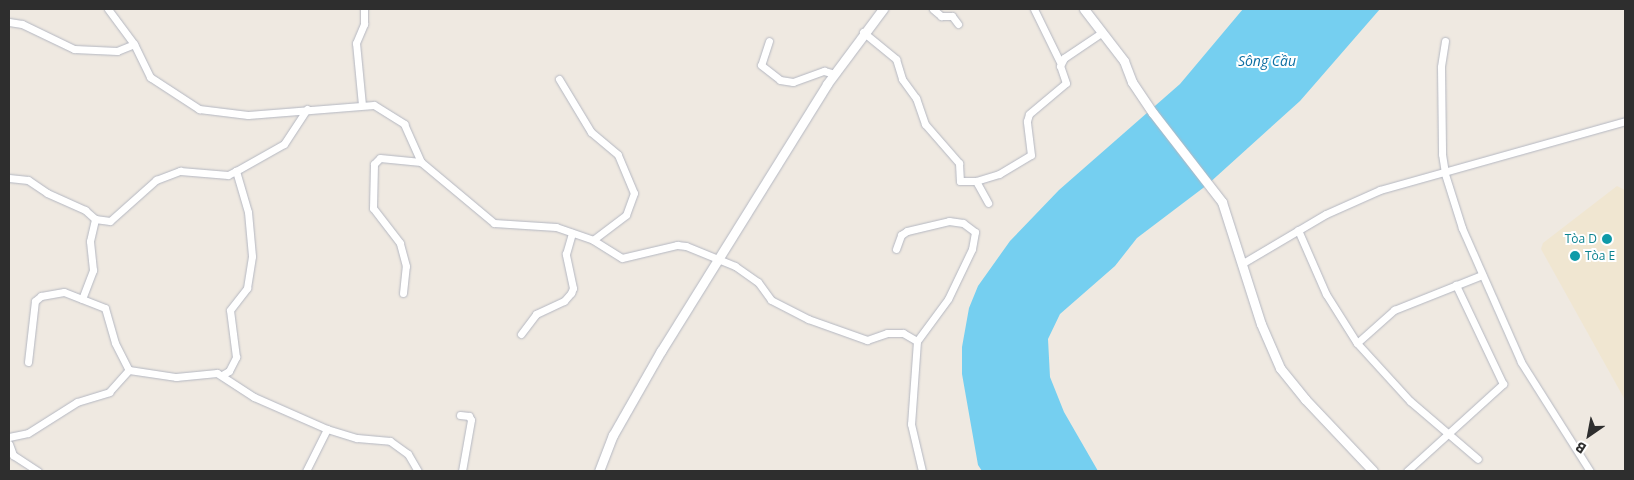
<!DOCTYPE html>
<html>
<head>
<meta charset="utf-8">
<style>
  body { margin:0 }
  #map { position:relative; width:1634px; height:480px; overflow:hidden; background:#efe9e1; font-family:"Open Sans",sans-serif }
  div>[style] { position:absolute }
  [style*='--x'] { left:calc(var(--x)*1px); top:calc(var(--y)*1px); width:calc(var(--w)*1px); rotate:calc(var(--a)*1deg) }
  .education>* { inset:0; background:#f0e6d1 }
  .water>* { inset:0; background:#75cff0 }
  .roads { filter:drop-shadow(0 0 1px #b4b7c1) drop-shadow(0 0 1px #b4b7c1) }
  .street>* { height:7px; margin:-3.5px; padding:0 3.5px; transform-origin:3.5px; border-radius:3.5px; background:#fff }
  .secondary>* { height:9px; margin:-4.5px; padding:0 4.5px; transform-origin:4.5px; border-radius:4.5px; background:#fff }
  .dots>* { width:14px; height:14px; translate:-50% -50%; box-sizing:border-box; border:2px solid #fff; border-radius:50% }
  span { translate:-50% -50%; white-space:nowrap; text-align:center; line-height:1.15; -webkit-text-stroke:4px #fff; paint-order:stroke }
  .culture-label { font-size:12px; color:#0d838f }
  .right { translate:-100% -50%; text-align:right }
  .left { translate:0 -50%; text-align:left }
  .water-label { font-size:14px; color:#0d6fa3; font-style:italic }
  .frame { position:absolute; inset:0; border:10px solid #2e2e2e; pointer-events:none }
  .north { position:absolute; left:1564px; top:410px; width:50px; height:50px; -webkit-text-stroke:4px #fff; paint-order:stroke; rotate:213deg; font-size:14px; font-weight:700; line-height:20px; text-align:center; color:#2e2e2e }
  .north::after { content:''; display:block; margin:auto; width:18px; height:22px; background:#2e2e2e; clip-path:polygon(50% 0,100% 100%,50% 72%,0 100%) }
</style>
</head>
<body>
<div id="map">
  <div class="education">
    <i style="clip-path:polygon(1617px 186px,1625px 190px,1625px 400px,1541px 249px,1543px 243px)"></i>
  </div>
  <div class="water">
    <i style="clip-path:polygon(1243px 9px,1380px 9px,1300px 101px,1207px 185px,1137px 238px,1115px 266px,1060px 314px,1048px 339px,1050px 377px,1064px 412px,1098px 471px,982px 471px,978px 465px,962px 374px,962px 347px,969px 308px,978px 286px,1010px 241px,1059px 190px,1180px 84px)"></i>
  </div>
  <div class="roads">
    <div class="street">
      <i style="--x:108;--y:9;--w:44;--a:53.4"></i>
      <i style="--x:134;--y:44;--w:37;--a:64"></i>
      <i style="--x:150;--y:77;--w:59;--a:33.1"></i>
      <i style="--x:199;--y:109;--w:49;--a:7"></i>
      <i style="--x:248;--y:115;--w:126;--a:-4.5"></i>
      <i style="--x:374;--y:105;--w:36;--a:32"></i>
      <i style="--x:404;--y:124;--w:42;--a:65.9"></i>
      <i style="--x:421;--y:162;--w:95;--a:39.9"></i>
      <i style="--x:494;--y:223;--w:62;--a:3.7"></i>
      <i style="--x:556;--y:227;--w:39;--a:19"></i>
      <i style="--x:593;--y:240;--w:34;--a:32"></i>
      <i style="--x:622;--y:258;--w:57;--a:-13.3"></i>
      <i style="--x:677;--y:245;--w:9;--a:6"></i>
      <i style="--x:686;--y:246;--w:53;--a:22.2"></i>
      <i style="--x:735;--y:266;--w:28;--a:35"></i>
      <i style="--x:758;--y:282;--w:22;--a:54"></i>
      <i style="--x:771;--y:300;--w:42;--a:27.2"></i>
      <i style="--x:808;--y:319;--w:63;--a:19.6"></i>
      <i style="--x:867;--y:340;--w:21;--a:-19"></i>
      <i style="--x:887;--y:333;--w:16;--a:0"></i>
      <i style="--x:903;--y:333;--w:16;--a:30"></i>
      <i style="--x:933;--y:9;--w:11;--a:41"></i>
      <i style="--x:941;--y:16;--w:11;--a:0"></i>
      <i style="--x:952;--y:16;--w:10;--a:53"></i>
      <i style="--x:1034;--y:9;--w:59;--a:63.9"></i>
      <i style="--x:9;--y:22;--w:13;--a:9"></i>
      <i style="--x:22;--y:24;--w:58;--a:25.7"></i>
      <i style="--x:74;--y:49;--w:43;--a:2.7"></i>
      <i style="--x:117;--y:51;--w:18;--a:-22"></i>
      <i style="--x:863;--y:32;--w:43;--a:39.3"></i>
      <i style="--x:896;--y:59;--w:21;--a:73"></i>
      <i style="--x:902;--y:79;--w:24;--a:54"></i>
      <i style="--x:916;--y:98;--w:28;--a:71"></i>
      <i style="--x:925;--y:124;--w:52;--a:48.9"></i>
      <i style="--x:959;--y:163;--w:18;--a:87"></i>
      <i style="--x:960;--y:181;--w:16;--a:0"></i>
      <i style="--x:976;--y:181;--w:25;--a:61"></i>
      <i style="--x:769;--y:41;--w:25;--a:108"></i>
      <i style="--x:761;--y:65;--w:24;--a:38"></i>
      <i style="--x:780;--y:80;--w:13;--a:9"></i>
      <i style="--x:793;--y:82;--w:33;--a:-20"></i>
      <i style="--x:824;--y:71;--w:11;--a:15"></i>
      <i style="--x:1445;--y:41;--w:26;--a:99"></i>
      <i style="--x:1441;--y:67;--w:87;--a:89.3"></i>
      <i style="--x:1442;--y:154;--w:20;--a:81"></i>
      <i style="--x:1445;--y:174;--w:57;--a:72.5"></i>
      <i style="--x:1462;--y:228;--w:146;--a:66.2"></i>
      <i style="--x:1521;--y:362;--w:129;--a:57.7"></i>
      <i style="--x:559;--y:79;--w:62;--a:58.9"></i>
      <i style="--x:591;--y:132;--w:35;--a:40"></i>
      <i style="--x:618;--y:155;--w:41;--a:67.2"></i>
      <i style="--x:634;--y:193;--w:23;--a:110"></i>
      <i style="--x:626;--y:215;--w:41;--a:142.9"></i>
      <i style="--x:362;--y:105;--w:62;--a:-95.5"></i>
      <i style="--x:356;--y:43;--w:21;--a:-67"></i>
      <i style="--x:364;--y:24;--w:15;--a:-90"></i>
      <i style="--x:9;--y:178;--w:19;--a:6"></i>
      <i style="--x:28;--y:180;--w:23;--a:34"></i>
      <i style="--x:47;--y:193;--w:42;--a:24.1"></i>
      <i style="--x:85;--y:210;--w:13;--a:42"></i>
      <i style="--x:95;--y:219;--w:15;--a:8"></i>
      <i style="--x:110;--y:221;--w:62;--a:-41.7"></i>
      <i style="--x:156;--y:180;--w:26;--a:-21"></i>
      <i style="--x:180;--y:171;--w:48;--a:4.8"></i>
      <i style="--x:228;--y:175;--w:9;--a:-27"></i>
      <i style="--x:236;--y:171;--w:55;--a:-29.4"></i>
      <i style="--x:284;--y:144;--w:42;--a:-56.7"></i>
      <i style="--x:976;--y:181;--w:24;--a:-17"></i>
      <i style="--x:999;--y:174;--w:37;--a:-31"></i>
      <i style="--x:1031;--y:155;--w:34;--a:-97"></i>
      <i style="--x:1027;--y:121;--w:7;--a:-74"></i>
      <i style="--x:1029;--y:114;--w:48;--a:-40"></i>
      <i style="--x:1066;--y:83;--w:18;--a:-109"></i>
      <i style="--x:1060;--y:66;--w:9;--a:-63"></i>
      <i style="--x:1064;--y:58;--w:45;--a:-34"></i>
      <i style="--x:1298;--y:230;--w:70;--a:66.4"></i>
      <i style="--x:1326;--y:294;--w:58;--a:57.7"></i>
      <i style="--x:1357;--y:343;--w:79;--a:47.6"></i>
      <i style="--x:1410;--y:401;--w:89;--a:40.5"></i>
      <i style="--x:896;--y:249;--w:15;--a:-70"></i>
      <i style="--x:901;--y:235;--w:7;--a:-34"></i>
      <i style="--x:907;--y:231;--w:43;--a:-13.4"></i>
      <i style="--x:949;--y:221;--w:14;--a:8"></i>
      <i style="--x:963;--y:223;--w:15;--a:37"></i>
      <i style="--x:975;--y:232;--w:17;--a:100"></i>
      <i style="--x:972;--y:249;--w:55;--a:115.6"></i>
      <i style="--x:948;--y:299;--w:52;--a:126.4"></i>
      <i style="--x:917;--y:341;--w:83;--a:94.1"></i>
      <i style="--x:911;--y:424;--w:48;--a:76.8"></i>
      <i style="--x:1243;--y:263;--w:96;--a:-30.6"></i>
      <i style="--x:1326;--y:214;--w:59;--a:-24"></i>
      <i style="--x:1380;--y:190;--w:255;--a:-15.7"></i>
      <i style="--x:403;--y:293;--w:27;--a:-84"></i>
      <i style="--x:406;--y:266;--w:24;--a:-105"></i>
      <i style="--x:400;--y:243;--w:44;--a:-127.6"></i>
      <i style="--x:373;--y:208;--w:44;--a:-88.7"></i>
      <i style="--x:374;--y:164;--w:8;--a:-45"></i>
      <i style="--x:380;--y:158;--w:41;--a:5.6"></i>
      <i style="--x:82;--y:299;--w:31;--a:-69"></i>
      <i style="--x:93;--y:270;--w:29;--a:-96"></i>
      <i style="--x:90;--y:241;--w:23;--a:-77"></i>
      <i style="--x:521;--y:334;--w:25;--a:-53"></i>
      <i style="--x:536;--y:314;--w:31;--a:-25"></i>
      <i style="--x:564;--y:301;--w:11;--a:-49"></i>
      <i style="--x:571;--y:293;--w:5;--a:-68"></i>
      <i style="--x:573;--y:288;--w:35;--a:-102"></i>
      <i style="--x:566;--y:254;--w:22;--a:-74"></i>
      <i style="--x:1357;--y:343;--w:50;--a:-41.7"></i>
      <i style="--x:1394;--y:310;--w:95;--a:-21.7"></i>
      <i style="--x:28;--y:362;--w:61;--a:-83.5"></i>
      <i style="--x:35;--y:301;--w:8;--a:-40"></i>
      <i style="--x:41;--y:296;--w:23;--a:-10"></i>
      <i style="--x:64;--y:292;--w:44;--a:21.3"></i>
      <i style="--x:105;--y:308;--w:36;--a:74"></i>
      <i style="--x:115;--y:343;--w:30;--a:63"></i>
      <i style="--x:222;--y:375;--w:8;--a:-30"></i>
      <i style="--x:229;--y:371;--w:16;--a:-63"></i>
      <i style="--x:236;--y:357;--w:47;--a:-97.3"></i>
      <i style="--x:230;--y:310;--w:28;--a:-52"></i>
      <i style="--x:247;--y:288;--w:32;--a:-81"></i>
      <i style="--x:252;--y:256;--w:44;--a:-95.2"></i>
      <i style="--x:248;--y:212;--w:43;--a:-106.3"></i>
      <i style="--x:460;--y:415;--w:9;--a:6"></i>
      <i style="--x:469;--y:416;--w:4;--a:63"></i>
      <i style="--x:471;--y:420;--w:52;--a:100"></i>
      <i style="--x:9;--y:437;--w:19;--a:-12"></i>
      <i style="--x:28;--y:433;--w:58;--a:-32.3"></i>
      <i style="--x:77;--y:402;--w:34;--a:-17"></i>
      <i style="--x:109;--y:392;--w:30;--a:-48"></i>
      <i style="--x:129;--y:370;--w:48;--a:8.5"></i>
      <i style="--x:176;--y:377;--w:41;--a:-5.6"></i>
      <i style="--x:217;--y:373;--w:44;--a:33"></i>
      <i style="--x:254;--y:397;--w:80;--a:23.7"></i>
      <i style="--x:327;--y:429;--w:31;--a:17"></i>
      <i style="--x:357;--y:438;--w:33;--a:5"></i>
      <i style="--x:390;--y:441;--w:22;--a:36"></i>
      <i style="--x:408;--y:454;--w:20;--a:60"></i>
      <i style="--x:9;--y:444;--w:12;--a:70"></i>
      <i style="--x:13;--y:455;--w:30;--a:33"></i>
      <i style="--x:306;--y:471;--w:47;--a:-63.4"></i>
      <i style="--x:1407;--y:471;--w:130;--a:-42.2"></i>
      <i style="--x:1503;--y:384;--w:110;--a:-115.4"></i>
    </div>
    <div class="secondary">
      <i style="--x:1084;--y:9;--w:66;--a:52.4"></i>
      <i style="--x:1124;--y:61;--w:22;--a:69"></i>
      <i style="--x:1132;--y:82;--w:37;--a:56"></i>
      <i style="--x:1153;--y:113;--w:113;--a:52.2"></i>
      <i style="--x:1222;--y:202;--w:128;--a:72.3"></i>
      <i style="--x:1261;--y:324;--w:48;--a:66.6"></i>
      <i style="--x:1280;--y:368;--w:40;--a:51"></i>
      <i style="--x:1305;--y:399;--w:99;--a:46.6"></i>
      <i style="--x:599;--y:471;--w:39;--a:-69"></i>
      <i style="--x:613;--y:435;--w:97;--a:-60.3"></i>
      <i style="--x:661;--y:351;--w:314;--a:-58.1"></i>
      <i style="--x:827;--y:84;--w:94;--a:-53.3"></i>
    </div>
  </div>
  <div class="dots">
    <i style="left:1607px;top:239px;background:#0f9aa8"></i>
    <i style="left:1575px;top:256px;background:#0f9aa8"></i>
  </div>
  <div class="culture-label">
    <span class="right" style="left:1597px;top:239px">Tòa D</span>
    <span class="left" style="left:1585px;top:256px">Tòa E</span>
  </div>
  <div class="water-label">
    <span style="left:1267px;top:61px">Sông Cầu</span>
  </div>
  <div class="frame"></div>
  <div class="north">B</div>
</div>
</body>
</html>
